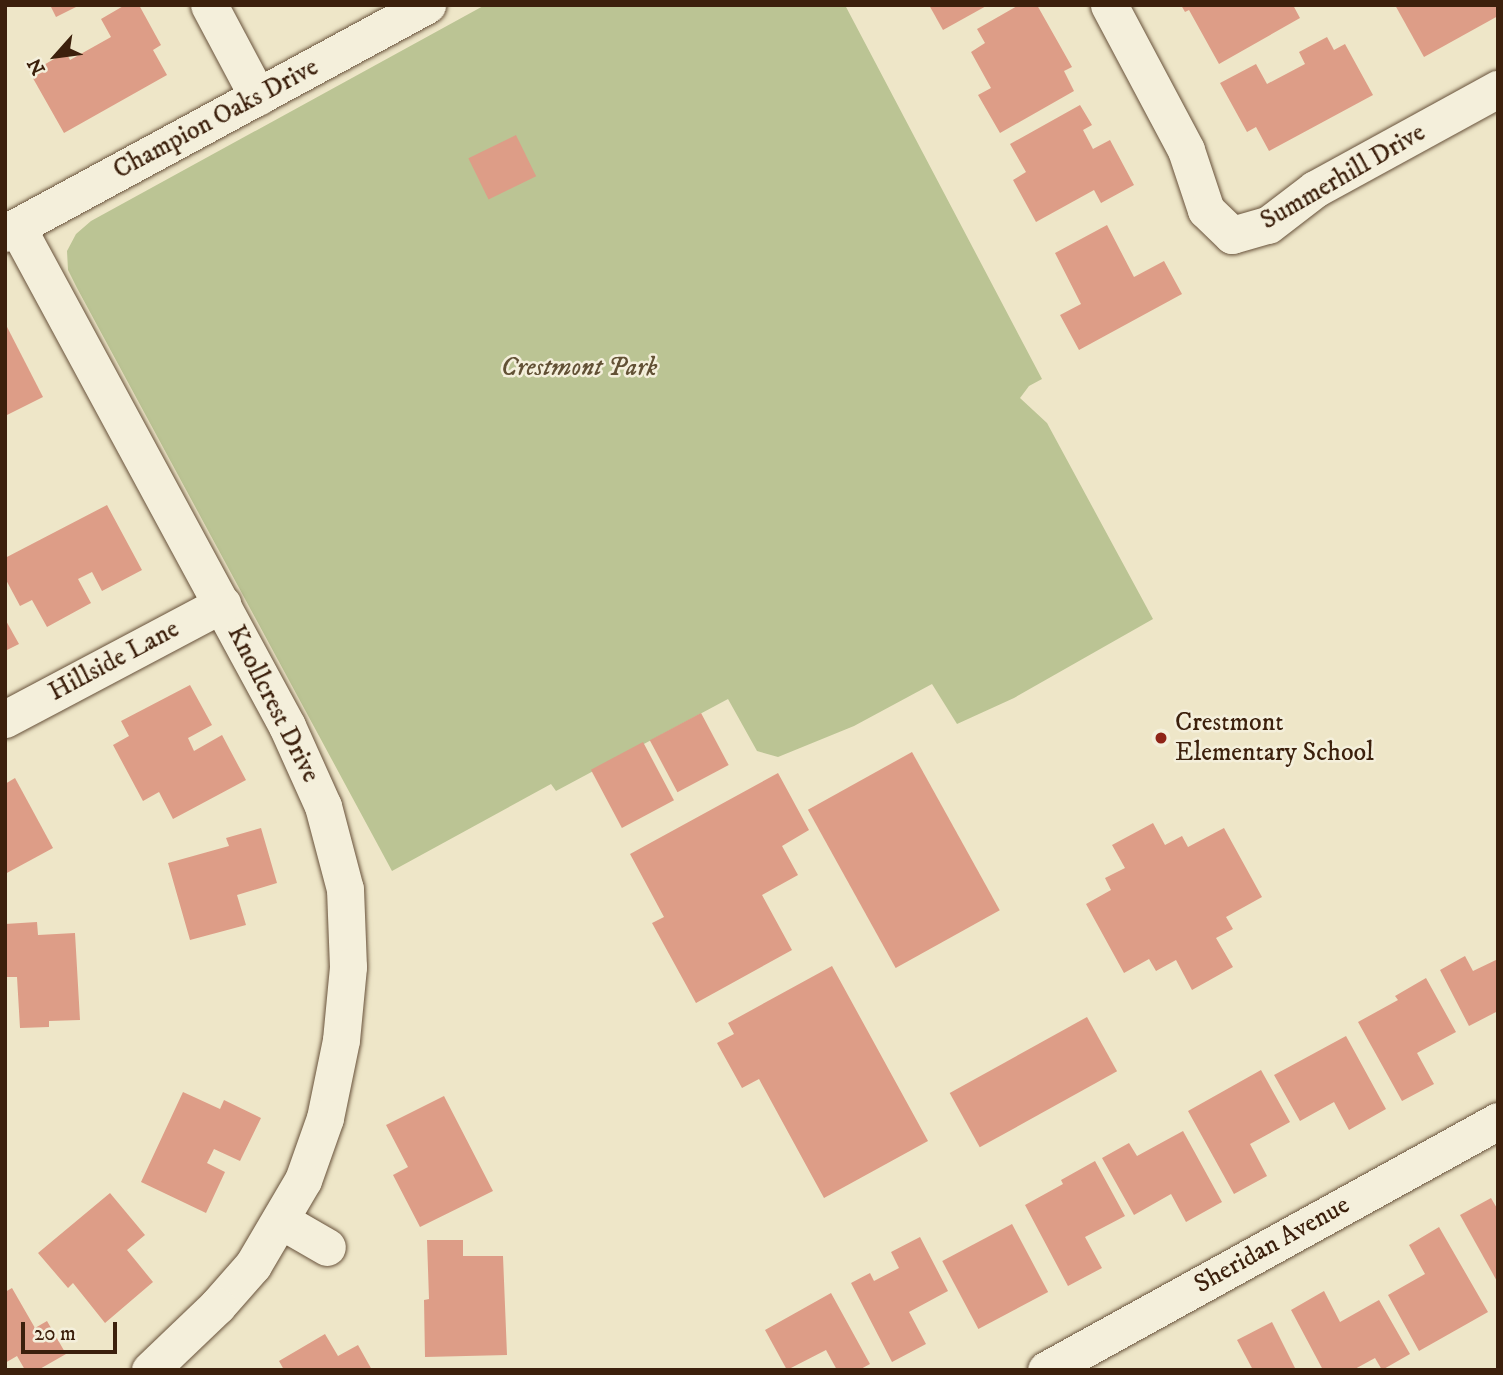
<!DOCTYPE html>
<html>
<head>
<meta charset="utf-8">
<style>
  body { margin:0 }
  #map { position:relative; width:1503px; height:1375px; overflow:hidden; background:#eee6c8; font-family:"IM FELL DW Pica",serif }
  div>[style] { position:absolute }
  [style*='--x'] { left:calc(var(--x)*1px); top:calc(var(--y)*1px); width:calc(var(--w)*1px); rotate:calc(var(--a)*1deg) }
  .green>* { inset:0; background:#bbc494 }
  .building>* { inset:0; background:#dd9d87; transform-origin:0 0 }
  .roads { filter:drop-shadow(0 0 2px #68523b) drop-shadow(0 0 2px #68523b) }
  .minor>* { height:37px; margin:-18.5px; padding:0 18.5px; transform-origin:18.5px; border-radius:18.5px; background:#f4efdb }
  .dots>* { width:19px; height:19px; translate:-50% -50%; box-sizing:border-box; border:4px solid #f4efdb; border-radius:50% }
  span { translate:-50% -50%; white-space:nowrap; text-align:center; line-height:1.15; -webkit-text-stroke:5px #f4efdb; paint-order:stroke }
  .street-label { font-size:26px; color:#3c200c }
  .park-label { font-size:26px; color:#625135; font-style:italic }
  .poi-label { font-size:26px; color:#3c200c }
  .left { translate:0 -50%; text-align:left }
  .frame { position:absolute; inset:0; border:7px solid #3c200c; pointer-events:none }
  .north { position:absolute; left:21px; top:21px; width:70px; height:70px; -webkit-text-stroke:5px #f4efdb; paint-order:stroke; rotate:242deg; font-size:19px; font-weight:700; line-height:28px; text-align:center; color:#3c200c }
  .north::after { content:''; display:block; margin:auto; width:24px; height:32px; background:#3c200c; clip-path:polygon(50% 0,100% 100%,50% 72%,0 100%) }
  .scale { position:absolute; left:21px; top:1322px; width:96px; height:32px; box-sizing:border-box; border:4px solid #3c200c; border-top:0; padding-left:9px; font-size:21px; line-height:24px; white-space:nowrap; color:#3c200c; -webkit-text-stroke:5px #f4efdb; paint-order:stroke }
</style>
</head>
<body>
<div id="map">
  <div class="green">
    <i style="clip-path:polygon(485px 5px,845px 5px,1042px 379px,1029px 386px,1020px 398px,1047px 423px,1153px 619px,1014px 698px,957px 724px,932px 684px,854px 726px,778px 757px,757px 751px,728px 699px,556px 791px,551px 784px,392px 871px,77px 288px,68px 270px,67px 251px,76px 234px,91px 221px)"></i>
  </div>
  <div class="building">
    <i style="clip-path:polygon(50px 5px,80px 5px,56px 17px)"></i>
    <i style="clip-path:polygon(125px 5px,139px 5px,161px 45px,153px 50px,167px 75px,64px 133px,30px 73px,66px 52px,70px 60px,111px 37px,101px 19px)"></i>
    <i style="clip-path:polygon(929px 5px,988px 5px,943px 30px)"></i>
    <i style="clip-path:polygon(1019px 5px,1037px 5px,1072px 67px,1064px 71px,1074px 91px,1000px 133px,978px 95px,991px 88px,971px 52px,985px 43px,977px 29px)"></i>
    <i style="clip-path:polygon(1181px 5px,1293px 5px,1300px 18px,1219px 64px,1189px 10px,1185px 12px)"></i>
    <i style="clip-path:polygon(1395px 5px,1498px 5px,1498px 16px,1424px 57px)"></i>
    <i style="clip-path:polygon(1327px 37px,1334px 50px,1345px 44px,1373px 95px,1269px 151px,1256px 127px,1247px 132px,1220px 83px,1256px 64px,1267px 84px,1305px 64px,1299px 52px)"></i>
    <i style="clip-path:polygon(1080px 105px,1092px 125px,1083px 130px,1093px 149px,1110px 140px,1134px 185px,1101px 203px,1094px 190px,1036px 222px,1013px 180px,1026px 172px,1010px 144px)"></i>
    <i style="left:516px;top:135px;width:46px;height:53px;rotate:64deg"></i>
    <i style="clip-path:polygon(1107px 225px,1134px 277px,1164px 261px,1182px 294px,1079px 350px,1060px 315px,1081px 304px,1055px 253px)"></i>
    <i style="clip-path:polygon(5px 323px,43px 397px,5px 416px)"></i>
    <i style="clip-path:polygon(107px 505px,142px 570px,102px 591px,92px 572px,78px 579px,91px 603px,47px 627px,32px 600px,20px 606px,5px 578px,5px 558px)"></i>
    <i style="clip-path:polygon(5px 619px,19px 644px,5px 651px)"></i>
    <i style="clip-path:polygon(190px 685px,212px 725px,188px 738px,194px 751px,222px 735px,246px 780px,173px 819px,159px 792px,143px 801px,113px 745px,129px 736px,121px 721px)"></i>
    <i style="left:701px;top:713px;width:59px;height:58px;rotate:62deg"></i>
    <i style="left:643px;top:742px;width:66px;height:59px;rotate:62deg"></i>
    <i style="left:912px;top:752px;width:181px;height:119px;rotate:61deg"></i>
    <i style="clip-path:polygon(778px 773px,809px 830px,782px 846px,798px 875px,762px 895px,792px 950px,696px 1003px,652px 923px,664px 917px,630px 854px)"></i>
    <i style="clip-path:polygon(15px 778px,53px 848px,5px 874px,5px 784px)"></i>
    <i style="clip-path:polygon(1153px 823px,1165px 845px,1182px 836px,1188px 847px,1224px 828px,1262px 897px,1226px 917px,1233px 929px,1216px 938px,1233px 967px,1192px 990px,1176px 960px,1156px 971px,1149px 959px,1124px 973px,1086px 904px,1111px 890px,1105px 878px,1125px 868px,1112px 845px)"></i>
    <i style="clip-path:polygon(261px 828px,277px 883px,237px 895px,246px 925px,190px 940px,168px 863px,229px 846px,226px 838px)"></i>
    <i style="clip-path:polygon(37px 922px,38px 935px,75px 933px,80px 1020px,49px 1021px,49px 1027px,20px 1028px,17px 977px,5px 977px,5px 924px)"></i>
    <i style="clip-path:polygon(1465px 956px,1473px 971px,1498px 959px,1498px 1011px,1469px 1026px,1440px 970px)"></i>
    <i style="clip-path:polygon(832px 966px,928px 1141px,824px 1198px,759px 1079px,742px 1088px,717px 1043px,734px 1034px,728px 1023px)"></i>
    <i style="clip-path:polygon(1426px 978px,1456px 1032px,1417px 1053px,1434px 1084px,1402px 1101px,1358px 1022px,1398px 1000px,1395px 996px)"></i>
    <i style="left:1087px;top:1017px;width:62px;height:157px;rotate:61deg"></i>
    <i style="clip-path:polygon(1346px 1036px,1386px 1109px,1349px 1130px,1334px 1102px,1300px 1121px,1274px 1075px)"></i>
    <i style="clip-path:polygon(1261px 1070px,1290px 1122px,1250px 1144px,1267px 1176px,1234px 1194px,1188px 1111px)"></i>
    <i style="clip-path:polygon(183px 1092px,220px 1109px,224px 1100px,261px 1118px,240px 1161px,214px 1149px,207px 1163px,225px 1172px,206px 1213px,141px 1182px)"></i>
    <i style="clip-path:polygon(444px 1096px,493px 1191px,420px 1227px,393px 1175px,408px 1167px,386px 1125px)"></i>
    <i style="clip-path:polygon(1183px 1131px,1222px 1202px,1186px 1222px,1171px 1194px,1134px 1215px,1102px 1158px,1129px 1143px,1137px 1156px)"></i>
    <i style="clip-path:polygon(1095px 1161px,1125px 1216px,1085px 1237px,1102px 1268px,1068px 1286px,1025px 1205px,1063px 1184px,1061px 1180px)"></i>
    <i style="clip-path:polygon(110px 1193px,145px 1235px,127px 1250px,153px 1282px,105px 1323px,73px 1283px,68px 1288px,38px 1253px)"></i>
    <i style="clip-path:polygon(1491px 1198px,1498px 1210px,1498px 1283px,1460px 1215px)"></i>
    <i style="left:1012px;top:1224px;width:77px;height:79px;rotate:62deg"></i>
    <i style="clip-path:polygon(1439px 1227px,1488px 1312px,1419px 1351px,1388px 1295px,1425px 1274px,1409px 1245px)"></i>
    <i style="clip-path:polygon(920px 1237px,948px 1291px,909px 1312px,926px 1344px,892px 1362px,851px 1283px,870px 1273px,874px 1281px,899px 1268px,891px 1252px)"></i>
    <i style="clip-path:polygon(427px 1240px,463px 1240px,463px 1256px,503px 1256px,507px 1355px,425px 1357px,424px 1300px,429px 1299px)"></i>
    <i style="clip-path:polygon(12px 1288px,35px 1328px,47px 1321px,66px 1354px,38px 1370px,25px 1370px,17px 1356px,5px 1363px,5px 1292px)"></i>
    <i style="clip-path:polygon(1324px 1291px,1340px 1322px,1379px 1300px,1410px 1354px,1382px 1370px,1375px 1358px,1353px 1370px,1323px 1370px,1291px 1310px)"></i>
    <i style="clip-path:polygon(831px 1293px,870px 1364px,859px 1370px,837px 1370px,826px 1350px,787px 1370px,765px 1330px)"></i>
    <i style="clip-path:polygon(1272px 1322px,1296px 1370px,1253px 1370px,1237px 1340px)"></i>
    <i style="clip-path:polygon(325px 1334px,338px 1356px,358px 1345px,372px 1370px,284px 1370px,279px 1361px)"></i>
  </div>
  <div class="roads">
    <div class="minor">
      <i style="--x:209;--y:5;--w:104;--a:62"></i>
      <i style="--x:1109;--y:5;--w:164;--a:62"></i>
      <i style="--x:1186;--y:150;--w:63;--a:71.6"></i>
      <i style="--x:1206;--y:210;--w:36;--a:44"></i>
      <i style="--x:1232;--y:235;--w:37;--a:-16"></i>
      <i style="--x:1268;--y:225;--w:59;--a:-37.5"></i>
      <i style="--x:1315;--y:189;--w:209;--a:-28.7"></i>
      <i style="--x:17;--y:227;--w:567;--a:61.58"></i>
      <i style="--x:287;--y:726;--w:88;--a:65.8"></i>
      <i style="--x:323;--y:806;--w:86;--a:75.2"></i>
      <i style="--x:345;--y:889;--w:78;--a:87.8"></i>
      <i style="--x:348;--y:967;--w:73;--a:95.5"></i>
      <i style="--x:341;--y:1040;--w:80;--a:101.6"></i>
      <i style="--x:325;--y:1118;--w:66;--a:109.5"></i>
      <i style="--x:303;--y:1180;--w:99;--a:120.5"></i>
      <i style="--x:253;--y:1265;--w:55;--a:131.3"></i>
      <i style="--x:217;--y:1306;--w:93;--a:136.3"></i>
      <i style="--x:5;--y:233;--w:480;--a:-28.4"></i>
      <i style="--x:5;--y:719;--w:246;--a:-27.9"></i>
      <i style="--x:280;--y:1220;--w:54;--a:29.9"></i>
      <i style="--x:1046;--y:1370;--w:516;--a:-28.85"></i>
    </div>
  </div>
  <div class="dots">
    <i style="left:1161px;top:738px;background:#8f2418"></i>
  </div>
  <div class="street-label">
    <span style="left:216px;top:119px;rotate:-28deg">Champion Oaks Drive</span>
    <span style="left:1343px;top:177px;rotate:-30deg">Summerhill Drive</span>
    <span style="left:114px;top:661px;rotate:-28deg">Hillside Lane</span>
    <span style="left:273px;top:704px;rotate:63deg">Knollcrest Drive</span>
    <span style="left:1272px;top:1245px;rotate:-29deg">Sheridan Avenue</span>
  </div>
  <div class="park-label">
    <span style="left:579px;top:368px">Crestmont Park</span>
  </div>
  <div class="poi-label">
    <span class="left" style="left:1175px;top:738px">Crestmont<br>Elementary School</span>
  </div>
  <div class="frame"></div>
  <div class="north">N</div>
  <div class="scale">20 m</div>
</div>
</body>
</html>
